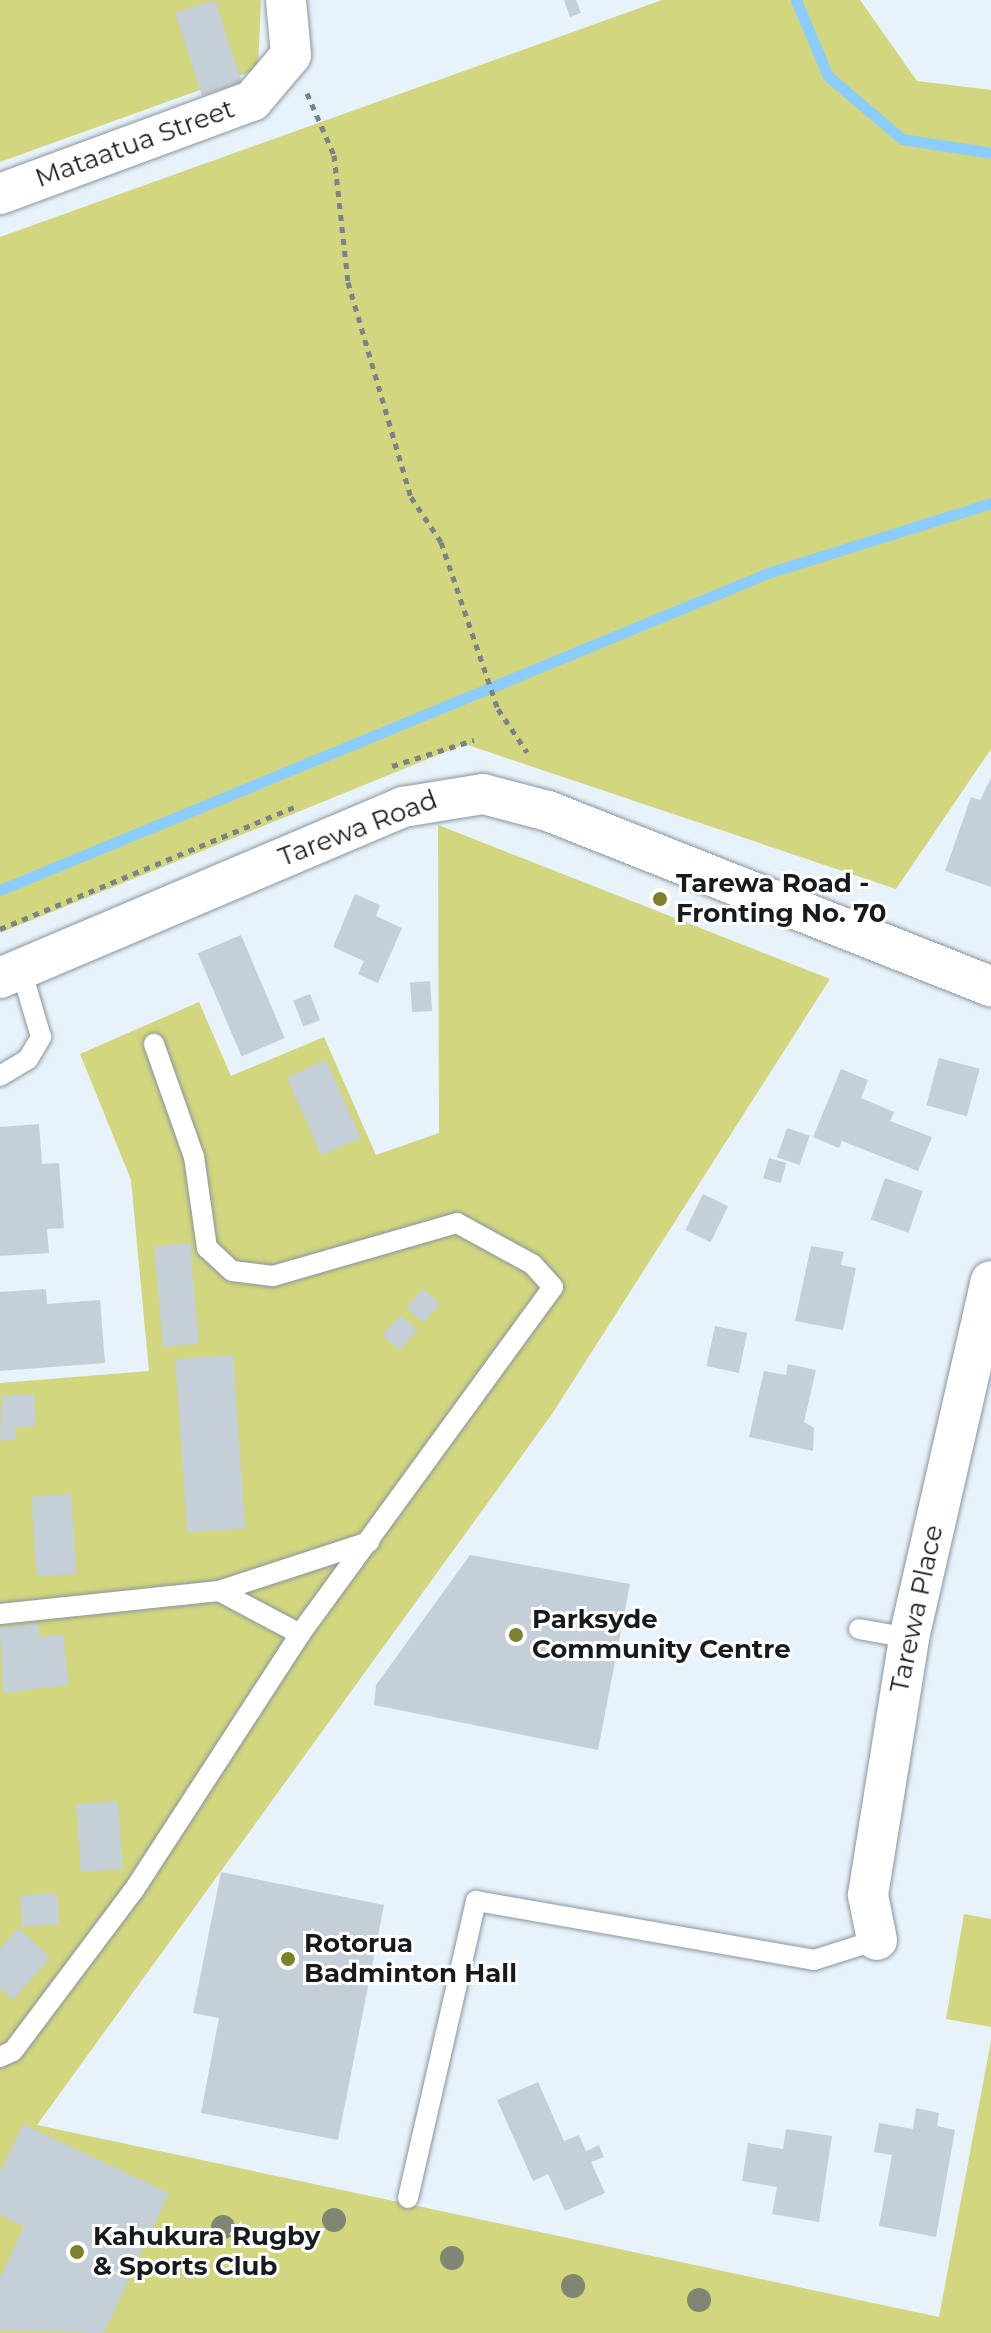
<!DOCTYPE html>
<html>
<head>
<meta charset="utf-8">
<style>
  body { margin:0 }
  #map { position:relative; width:991px; height:2333px; overflow:hidden; background:#e7f2fb; font-family:Montserrat,sans-serif }
  div>[style] { position:absolute }
  [style*='--x'] { left:calc(var(--x)*1px); top:calc(var(--y)*1px); width:calc(var(--w)*1px); rotate:calc(var(--a)*1deg) }
  .green>* { inset:0; background:#d1d67f }
  .stream>* { height:11px; margin:-5.5px; padding:0 5.5px; transform-origin:5.5px; border-radius:5.5px; background:#8bcdfe }
  .building>* { inset:0; background:#c5cfd8; transform-origin:0 0 }
  .path>* { height:5px; margin-top:-2.5px; transform-origin:0; background:repeating-linear-gradient(90deg,#7b8288 0 6px,transparent 0 12px) }
  .roads { filter:drop-shadow(0 0 2px #8b949c) drop-shadow(0 0 2px #8b949c) }
  .service>* { height:20px; margin:-10px; padding:0 10px; transform-origin:10px; border-radius:10px; background:#fff }
  .minor>* { height:40px; margin:-20px; padding:0 20px; transform-origin:20px; border-radius:20px; background:#fff }
  .trees>* { width:24px; height:24px; margin:-12px; border-radius:50%; background:#808673 }
  .dots>* { width:22px; height:22px; translate:-50% -50%; box-sizing:border-box; border:4px solid #fff; border-radius:50% }
  span { translate:-50% -50%; white-space:nowrap; text-align:center; line-height:1.15; -webkit-text-stroke:6px #fff; paint-order:stroke }
  .street-label { font-size:26px; color:#171b1e }
  .poi-label { font-size:26px; color:#171b1e; font-weight:700 }
  .left { translate:0 -50%; text-align:left }
</style>
</head>
<body>
<div id="map">
  <div class="green">
    <i style="clip-path:polygon(0 0,261px 0,258px 69px,0 162px)"></i>
    <i style="clip-path:polygon(662px 0,860px 0,917px 81px,991px 90px,991px 749px,896px 889px,465px 744px,0 933px,0 237px)"></i>
    <i style="clip-path:polygon(438px 825px,830px 979px,552px 1414px,37px 2125px,939px 2317px,991px 2041px,991px 2333px,0 2333px,0 1383px,149px 1371px,131px 1180px,80px 1054px,199px 1002px,231px 1076px,324px 1037px,376px 1155px,439px 1133px)"></i>
    <i style="clip-path:polygon(964px 1914px,991px 1919px,991px 2027px,946px 2019px)"></i>
  </div>
  <div class="stream">
    <i style="--x:796;--y:0;--w:82;--a:67.2"></i>
    <i style="--x:828;--y:76;--w:97;--a:40.4"></i>
    <i style="--x:902;--y:139;--w:90;--a:8.9"></i>
    <i style="--x:0;--y:890;--w:831;--a:-22.43"></i>
    <i style="--x:768;--y:573;--w:234;--a:-17.4"></i>
  </div>
  <div class="building">
    <i style="left:215px;top:0;width:87px;height:42px;rotate:72deg"></i>
    <i style="clip-path:polygon(564px 0,576px 0,581px 13px,570px 17px)"></i>
    <i style="clip-path:polygon(991px 778px,991px 887px,945px 871px,971px 797px,980px 800px)"></i>
    <i style="clip-path:polygon(355px 894px,380px 905px,376px 916px,402px 928px,378px 983px,358px 974px,364px 961px,333px 947px)"></i>
    <i style="left:241px;top:935px;width:112px;height:47px;rotate:67deg"></i>
    <i style="left:430px;top:981px;width:30px;height:20px;rotate:86deg"></i>
    <i style="left:310px;top:994px;width:28px;height:18px;rotate:69deg"></i>
    <i style="left:939px;top:1058px;width:42px;height:49px;rotate:15deg"></i>
    <i style="left:326px;top:1060px;width:85px;height:43px;rotate:66deg"></i>
    <i style="clip-path:polygon(841px 1069px,868px 1080px,861px 1098px,894px 1112px,890px 1121px,932px 1137px,918px 1171px,842px 1141px,839px 1148px,813px 1137px)"></i>
    <i style="clip-path:polygon(39px 1124px,42px 1164px,59px 1163px,64px 1228px,47px 1229px,49px 1253px,0 1256px,0 1127px)"></i>
    <i style="left:787px;top:1128px;width:24px;height:31px;rotate:19deg"></i>
    <i style="left:769px;top:1158px;width:18px;height:21px;rotate:16deg"></i>
    <i style="left:885px;top:1178px;width:40px;height:44px;rotate:19deg"></i>
    <i style="left:703px;top:1194px;width:28px;height:40px;rotate:26deg"></i>
    <i style="left:190px;top:1243px;width:101px;height:36px;rotate:85deg"></i>
    <i style="clip-path:polygon(811px 1246px,844px 1252px,841px 1265px,856px 1268px,843px 1330px,795px 1321px)"></i>
    <i style="clip-path:polygon(46px 1289px,47px 1304px,100px 1300px,105px 1363px,0 1371px,0 1292px)"></i>
    <i style="left:423px;top:1289px;width:23px;height:25px;rotate:43deg"></i>
    <i style="left:400px;top:1315px;width:23px;height:27px;rotate:41deg"></i>
    <i style="left:715px;top:1326px;width:33px;height:41px;rotate:12deg"></i>
    <i style="left:233px;top:1355px;width:174px;height:58px;rotate:86deg"></i>
    <i style="clip-path:polygon(788px 1364px,816px 1370px,804px 1422px,814px 1428px,813px 1451px,749px 1437px,764px 1371px,786px 1375px)"></i>
    <i style="clip-path:polygon(34px 1394px,36px 1426px,15px 1428px,16px 1440px,0 1441px,2px 1396px)"></i>
    <i style="left:71px;top:1494px;width:80px;height:40px;rotate:86deg"></i>
    <i style="clip-path:polygon(470px 1555px,630px 1584px,598px 1750px,374px 1705px,376px 1685px)"></i>
    <i style="clip-path:polygon(38px 1623px,40px 1637px,63px 1634px,69px 1685px,3px 1693px,0 1628px)"></i>
    <i style="left:118px;top:1801px;width:68px;height:42px;rotate:86deg"></i>
    <i style="clip-path:polygon(221px 1872px,384px 1905px,338px 2140px,201px 2113px,219px 2018px,193px 2013px)"></i>
    <i style="left:57px;top:1893px;width:31px;height:37px;rotate:86deg"></i>
    <i style="clip-path:polygon(18px 1928px,50px 1957px,13px 2000px,0 1989px,0 1949px)"></i>
    <i style="clip-path:polygon(538px 2082px,564px 2141px,579px 2135px,586px 2151px,599px 2145px,604px 2157px,591px 2162px,605px 2193px,565px 2211px,548px 2174px,533px 2181px,497px 2100px)"></i>
    <i style="clip-path:polygon(916px 2108px,939px 2113px,937px 2126px,955px 2130px,936px 2237px,879px 2226px,892px 2155px,874px 2152px,879px 2123px,913px 2129px)"></i>
    <i style="clip-path:polygon(23px 2124px,169px 2193px,104px 2333px,0 2330px,0 2278px,24px 2226px,0 2215px,0 2172px)"></i>
    <i style="clip-path:polygon(786px 2129px,832px 2136px,819px 2222px,772px 2214px,777px 2187px,742px 2181px,748px 2143px,783px 2149px)"></i>
  </div>
  <div class="path">
    <i style="--x:307;--y:93;--w:68;--a:66.5"></i>
    <i style="--x:334;--y:155;--w:128;--a:83.7"></i>
    <i style="--x:348;--y:282;--w:224;--a:73.7"></i>
    <i style="--x:411;--y:497;--w:54;--a:56.3"></i>
    <i style="--x:441;--y:542;--w:176;--a:71.2"></i>
    <i style="--x:498;--y:709;--w:52;--a:56"></i>
    <i style="--x:392;--y:766;--w:86;--a:-17.6"></i>
    <i style="--x:0;--y:929;--w:318;--a:-22.5"></i>
  </div>
  <div class="roads">
    <div class="service">
      <i style="--x:0;--y:1076;--w:33;--a:-31"></i>
      <i style="--x:28;--y:1059;--w:26;--a:-59"></i>
      <i style="--x:41;--y:1037;--w:71;--a:-106.4"></i>
      <i style="--x:219;--y:1591;--w:158;--a:-18.1"></i>
      <i style="--x:0;--y:1614;--w:220;--a:-6"></i>
      <i style="--x:219;--y:1591;--w:92;--a:28"></i>
      <i style="--x:300;--y:1634;--w:429;--a:-53.9"></i>
      <i style="--x:553;--y:1287;--w:31;--a:-132"></i>
      <i style="--x:532;--y:1264;--w:85;--a:-151.3"></i>
      <i style="--x:457;--y:1223;--w:191;--a:163.9"></i>
      <i style="--x:273;--y:1276;--w:41;--a:-173"></i>
      <i style="--x:232;--y:1271;--w:34;--a:-137"></i>
      <i style="--x:207;--y:1248;--w:92;--a:-98.1"></i>
      <i style="--x:194;--y:1157;--w:120;--a:-109.5"></i>
      <i style="--x:859;--y:1629;--w:51;--a:10.2"></i>
      <i style="--x:0;--y:2057;--w:14;--a:-25"></i>
      <i style="--x:13;--y:2051;--w:201;--a:-53.1"></i>
      <i style="--x:134;--y:1890;--w:305;--a:-57"></i>
      <i style="--x:408;--y:2198;--w:305;--a:-77.1"></i>
      <i style="--x:476;--y:1901;--w:343;--a:9.9"></i>
      <i style="--x:814;--y:1960;--w:66;--a:-17.6"></i>
    </div>
    <div class="minor">
      <i style="--x:0;--y:194;--w:269;--a:-20.3"></i>
      <i style="--x:252;--y:101;--w:60;--a:-49.7"></i>
      <i style="--x:291;--y:55;--w:55;--a:-95.2"></i>
      <i style="--x:0;--y:978;--w:438;--a:-23"></i>
      <i style="--x:403;--y:807;--w:81;--a:-9.2"></i>
      <i style="--x:483;--y:794;--w:67;--a:14.7"></i>
      <i style="--x:548;--y:811;--w:476;--a:21.6"></i>
      <i style="--x:877;--y:1940;--w:46;--a:-101.3"></i>
      <i style="--x:868;--y:1895;--w:260;--a:-80.9"></i>
      <i style="--x:909;--y:1638;--w:366;--a:-77.1"></i>
    </div>
  </div>
  <div class="trees">
    <i style="left:334px;top:2220px"></i>
    <i style="left:223px;top:2227px"></i>
    <i style="left:452px;top:2258px"></i>
    <i style="left:573px;top:2286px"></i>
    <i style="left:699px;top:2300px"></i>
  </div>
  <div class="dots">
    <i style="left:660px;top:899px;background:#7e812b"></i>
    <i style="left:516px;top:1635px;background:#7e812b"></i>
    <i style="left:288px;top:1959px;background:#7e812b"></i>
    <i style="left:77px;top:2252px;background:#7e812b"></i>
  </div>
  <div class="street-label">
    <span style="left:135px;top:144px;rotate:-20deg">Mataatua Street</span>
    <span style="left:358px;top:829px;rotate:-21deg">Tarewa Road</span>
    <span style="left:917px;top:1609px;rotate:-78deg">Tarewa Place</span>
  </div>
  <div class="poi-label">
    <span class="left" style="left:676px;top:899px">Tarewa Road -<br>Fronting No. 70</span>
    <span class="left" style="left:532px;top:1635px">Parksyde<br>Community Centre</span>
    <span class="left" style="left:304px;top:1959px">Rotorua<br>Badminton Hall</span>
    <span class="left" style="left:93px;top:2252px">Kahukura Rugby<br>&amp; Sports Club</span>
  </div>
</div>
</body>
</html>
